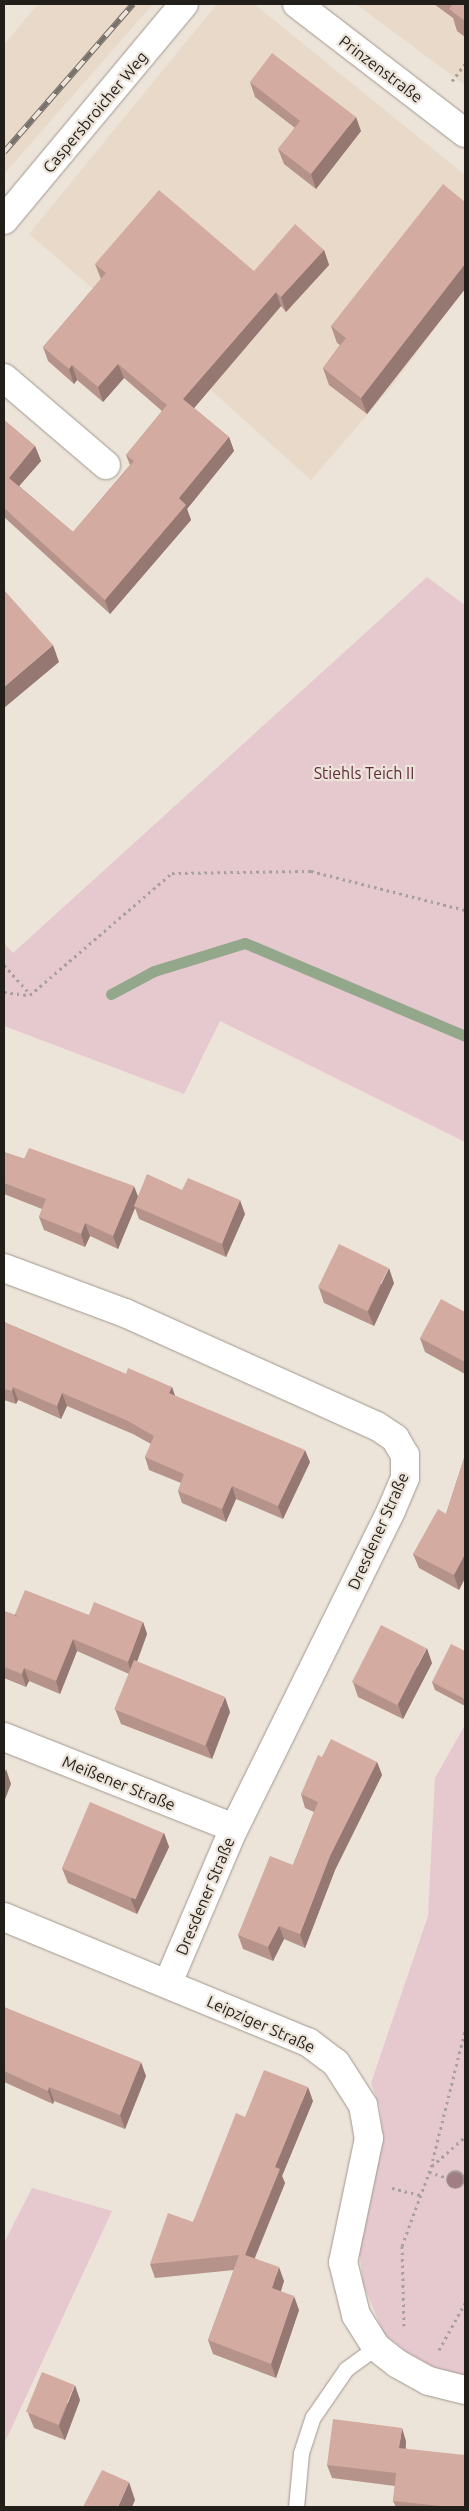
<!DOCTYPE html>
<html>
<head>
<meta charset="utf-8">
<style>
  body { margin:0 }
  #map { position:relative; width:469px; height:2511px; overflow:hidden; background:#ece3d9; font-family:Ubuntu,sans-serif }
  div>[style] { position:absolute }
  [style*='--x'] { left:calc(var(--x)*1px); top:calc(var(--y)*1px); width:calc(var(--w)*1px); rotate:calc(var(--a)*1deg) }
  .built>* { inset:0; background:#e8d9c9 }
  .green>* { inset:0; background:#e6c8cf }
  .stream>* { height:11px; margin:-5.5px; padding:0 5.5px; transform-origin:5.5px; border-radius:5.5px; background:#93a88a }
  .path>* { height:3px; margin-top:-1.5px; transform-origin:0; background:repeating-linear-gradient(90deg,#a8a199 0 2.5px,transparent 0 6.5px) }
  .path>.ring { margin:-1.5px; padding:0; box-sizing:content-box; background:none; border:3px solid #a8a199; border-radius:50% }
  .roads { filter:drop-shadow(0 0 1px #a0988e) drop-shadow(0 0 1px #a0988e) }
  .service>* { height:15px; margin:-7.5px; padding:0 7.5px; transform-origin:7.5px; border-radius:7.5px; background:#fff }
  .minor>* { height:28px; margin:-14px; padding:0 14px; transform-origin:14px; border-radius:14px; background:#fff }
  .rail>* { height:5.5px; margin-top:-2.75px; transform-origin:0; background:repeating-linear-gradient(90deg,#ece3d9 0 11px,#77716b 0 22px); box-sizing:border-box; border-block:1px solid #77716b }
  .trees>* { width:16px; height:16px; margin:-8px; border-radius:50%; background:#a07e84 }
  .wall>* { inset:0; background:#b5938a }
  .shaded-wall>* { inset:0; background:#947871 }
  .building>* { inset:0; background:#d3aba1; transform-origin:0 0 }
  span { translate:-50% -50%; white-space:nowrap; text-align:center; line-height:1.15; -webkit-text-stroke:4.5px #ece3d9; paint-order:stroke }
  .street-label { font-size:16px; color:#221f1b }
  .park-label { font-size:16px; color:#612c3e }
  .frame { position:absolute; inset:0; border:5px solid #221f1b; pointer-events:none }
</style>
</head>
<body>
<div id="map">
  <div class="built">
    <i style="clip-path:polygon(38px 4px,153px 4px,4px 174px,4px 45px)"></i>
    <i style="clip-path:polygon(217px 4px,254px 4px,465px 175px,465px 289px,392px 386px,311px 480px,192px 373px,29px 234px)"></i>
    <i style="clip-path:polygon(356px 4px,465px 4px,465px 85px)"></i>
  </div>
  <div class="green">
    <i style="clip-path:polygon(427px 577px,465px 605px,465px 1142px,220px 1021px,184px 1094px,4px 1026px,4px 943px,13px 953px)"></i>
    <i style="clip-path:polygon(465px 1725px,465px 2378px,421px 2363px,384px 2334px,363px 2284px,359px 2249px,383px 2137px,380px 2107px,371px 2083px,428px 1916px,435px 1778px)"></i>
    <i style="clip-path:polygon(32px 2188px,112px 2211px,4px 2444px,4px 2243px)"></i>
  </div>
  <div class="stream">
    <i style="--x:111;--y:994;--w:49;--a:-28.1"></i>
    <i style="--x:154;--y:971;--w:95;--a:-17.1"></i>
    <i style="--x:245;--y:943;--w:239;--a:22.9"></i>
  </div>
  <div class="path">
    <i style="--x:452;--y:81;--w:21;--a:-53"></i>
    <i style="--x:4;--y:965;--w:39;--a:48"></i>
    <i style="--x:4;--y:992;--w:26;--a:7"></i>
    <i style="--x:30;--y:995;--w:187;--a:-40.7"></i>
    <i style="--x:172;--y:873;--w:139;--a:-0.8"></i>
    <i style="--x:311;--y:871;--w:159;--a:14.2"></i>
    <i style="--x:432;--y:2166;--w:44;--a:-41.3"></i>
    <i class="ring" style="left:447px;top:2171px;width:13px;height:13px"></i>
    <i style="--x:429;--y:2172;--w:19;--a:18"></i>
    <i style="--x:392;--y:2188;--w:30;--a:14"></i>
    <i style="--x:404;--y:2326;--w:80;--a:-91.4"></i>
    <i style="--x:402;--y:2246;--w:84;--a:-69.8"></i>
    <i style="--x:431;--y:2167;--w:140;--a:-76"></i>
    <i style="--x:439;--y:2350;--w:54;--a:-61"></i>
  </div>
  <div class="roads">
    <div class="service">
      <i style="--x:296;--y:2507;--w:54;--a:-84.7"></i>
      <i style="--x:301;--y:2453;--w:38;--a:-72"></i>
      <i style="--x:313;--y:2417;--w:58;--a:-55.5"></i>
      <i style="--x:346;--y:2369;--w:37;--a:-36"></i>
    </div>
    <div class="minor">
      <i style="--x:297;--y:4;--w:212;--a:37.5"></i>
      <i style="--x:4;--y:220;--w:281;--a:-50.2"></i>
      <i style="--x:4;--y:378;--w:134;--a:40.5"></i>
      <i style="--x:4;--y:1268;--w:129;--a:20.4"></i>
      <i style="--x:125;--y:1313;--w:276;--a:24.2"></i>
      <i style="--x:377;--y:1426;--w:22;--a:34"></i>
      <i style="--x:395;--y:1438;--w:20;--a:60"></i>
      <i style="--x:405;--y:1455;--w:23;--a:90"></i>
      <i style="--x:405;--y:1478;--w:36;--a:113"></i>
      <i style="--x:391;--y:1511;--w:354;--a:116.3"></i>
      <i style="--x:234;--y:1828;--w:168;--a:113.1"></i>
      <i style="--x:4;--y:1737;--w:247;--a:21.6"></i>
      <i style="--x:4;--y:1917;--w:329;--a:22.4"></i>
      <i style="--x:308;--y:2042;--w:35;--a:37"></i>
      <i style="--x:336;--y:2063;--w:50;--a:57.3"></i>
      <i style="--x:363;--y:2105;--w:34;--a:80"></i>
      <i style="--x:369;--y:2138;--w:127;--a:101.8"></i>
      <i style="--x:343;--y:2262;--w:55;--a:76.2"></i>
      <i style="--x:356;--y:2315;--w:38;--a:58"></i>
      <i style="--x:376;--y:2347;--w:28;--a:38"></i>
      <i style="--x:398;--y:2364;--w:35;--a:29"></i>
      <i style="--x:429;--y:2381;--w:37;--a:14"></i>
    </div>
  </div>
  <div class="rail">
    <i style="--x:4;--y:152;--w:196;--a:-48.9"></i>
  </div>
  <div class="trees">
    <i style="left:455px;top:2180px"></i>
  </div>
  <div class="wall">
    <i style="clip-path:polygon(434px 4px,465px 4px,465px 37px,457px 31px,453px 18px)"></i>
    <i style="clip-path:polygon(250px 82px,361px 131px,316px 189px,284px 164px,278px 149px,295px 128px,255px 97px)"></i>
    <i style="clip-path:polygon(465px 202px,465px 289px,367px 414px,329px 385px,323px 368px,340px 345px,337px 343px,331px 326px)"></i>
    <i style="clip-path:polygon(324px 250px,329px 265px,286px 312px,281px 306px,194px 408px,229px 437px,234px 451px,187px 509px,191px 520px,110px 614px,4px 517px,4px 420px,35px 446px,41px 461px,19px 486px,73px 532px,130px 465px,126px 455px,162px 411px,124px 378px,103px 402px,77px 380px,74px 384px,48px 361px,43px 347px,101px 279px,95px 264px,254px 271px)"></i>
    <i style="clip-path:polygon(4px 1152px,138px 1197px,182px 1190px,245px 1214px,226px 1257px,139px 1219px,135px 1208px,118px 1249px,90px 1236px,85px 1247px,44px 1230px,39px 1217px,42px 1209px,4px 1194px)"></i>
    <i style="clip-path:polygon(394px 1283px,374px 1326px,324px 1303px,319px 1288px)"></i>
    <i style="clip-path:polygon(465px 1312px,465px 1374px,425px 1352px,420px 1338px)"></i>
    <i style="clip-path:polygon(4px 1322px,126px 1374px,172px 1387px,175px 1396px,310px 1462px,283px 1519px,236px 1499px,226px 1522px,182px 1503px,178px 1491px,181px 1483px,149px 1470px,145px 1457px,151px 1444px,133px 1434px,67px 1406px,61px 1419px,18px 1400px,16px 1404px,4px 1400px)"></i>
    <i style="clip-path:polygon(465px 1455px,465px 1578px,459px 1590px,419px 1568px,413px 1554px,446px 1514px)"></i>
    <i style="clip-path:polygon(4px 1611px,15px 1615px,15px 1614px,89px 1615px,143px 1622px,147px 1634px,137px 1662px,230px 1712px,212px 1759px,121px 1724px,115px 1709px,129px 1674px,77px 1651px,60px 1694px,29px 1681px,26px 1687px,4px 1678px)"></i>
    <i style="clip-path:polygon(465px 1651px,465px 1706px,435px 1690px,432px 1682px)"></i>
    <i style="clip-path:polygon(432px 1663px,403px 1719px,358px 1697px,353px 1682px)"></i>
    <i style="clip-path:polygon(322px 1757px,377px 1762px,382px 1775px,335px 1870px,305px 1948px,284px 1939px,273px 1961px,243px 1949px,238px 1935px,293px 1865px,314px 1812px,305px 1808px,301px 1794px)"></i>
    <i style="clip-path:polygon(164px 1833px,169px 1847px,137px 1914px,68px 1883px,62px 1868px)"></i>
    <i style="clip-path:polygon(4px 2007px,146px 2076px,125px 2129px,54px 2101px,53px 2104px,4px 2082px)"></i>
    <i style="clip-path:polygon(313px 2101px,282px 2176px,285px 2183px,255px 2258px,284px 2281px,281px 2291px,299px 2310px,276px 2378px,213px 2354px,208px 2340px,234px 2270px,155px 2278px,150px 2264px,193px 2222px,245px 2117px)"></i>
    <i style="clip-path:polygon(80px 2400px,65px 2440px,34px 2428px,28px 2413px)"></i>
    <i style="clip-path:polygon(406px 2441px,406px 2448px,465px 2507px,396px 2507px,393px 2501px,395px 2486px,332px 2478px,327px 2465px)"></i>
  </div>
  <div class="shaded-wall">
    <i style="clip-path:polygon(356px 117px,361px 131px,316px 189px,311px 174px)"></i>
    <i style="clip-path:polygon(324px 250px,329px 265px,286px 312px,281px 297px)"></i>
    <i style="clip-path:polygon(465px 264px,465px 289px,367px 414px,361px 398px)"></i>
    <i style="clip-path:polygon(276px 292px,281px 306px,189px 414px,183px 399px)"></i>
    <i style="clip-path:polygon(118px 364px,124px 378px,103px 402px,98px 387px)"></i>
    <i style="clip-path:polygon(72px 365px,77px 380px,74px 384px,69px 369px)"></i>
    <i style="clip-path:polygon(229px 437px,234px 451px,187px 509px,191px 520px,110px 614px,105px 600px,179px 498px)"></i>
    <i style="clip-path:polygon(35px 446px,41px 461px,14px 492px,9px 478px)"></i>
    <i style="clip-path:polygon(53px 645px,59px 662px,4px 708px,4px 687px)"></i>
    <i style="clip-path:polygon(134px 1186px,139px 1199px,134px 1206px,135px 1208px,118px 1249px,113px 1236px)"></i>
    <i style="clip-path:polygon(240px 1200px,245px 1214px,226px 1257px,222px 1244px)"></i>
    <i style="clip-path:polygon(85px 1223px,90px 1236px,85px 1247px,81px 1234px)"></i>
    <i style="clip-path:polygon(389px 1268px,394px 1283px,374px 1326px,368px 1312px)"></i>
    <i style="clip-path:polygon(13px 1387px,18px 1400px,16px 1404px,12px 1391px)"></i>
    <i style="clip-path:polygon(172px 1387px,176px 1399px,169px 1393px)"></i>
    <i style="clip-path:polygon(62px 1393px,67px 1406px,61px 1419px,57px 1406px)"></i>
    <i style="clip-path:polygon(305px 1450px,310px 1462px,283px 1519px,278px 1506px)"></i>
    <i style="clip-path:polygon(232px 1486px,236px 1499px,226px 1522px,222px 1509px)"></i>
    <i style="clip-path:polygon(465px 1554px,465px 1578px,459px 1590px,454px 1575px)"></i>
    <i style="clip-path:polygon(143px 1622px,147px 1634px,132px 1675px,128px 1662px)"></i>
    <i style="clip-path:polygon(73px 1639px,77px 1651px,60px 1694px,56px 1681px)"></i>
    <i style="clip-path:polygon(427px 1648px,432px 1663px,403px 1719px,398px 1704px)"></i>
    <i style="clip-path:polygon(24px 1668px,29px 1681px,26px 1687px,22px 1674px)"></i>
    <i style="clip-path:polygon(225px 1697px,230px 1712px,212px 1759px,206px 1745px)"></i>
    <i style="clip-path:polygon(377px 1762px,382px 1775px,335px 1870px,305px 1948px,300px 1934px,330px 1856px)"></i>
    <i style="clip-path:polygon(6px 1769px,11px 1784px,4px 1802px,4px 1774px)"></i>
    <i style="clip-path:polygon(164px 1833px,169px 1847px,137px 1914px,131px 1899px)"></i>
    <i style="clip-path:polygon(279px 1926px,284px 1939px,273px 1961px,268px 1947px)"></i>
    <i style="clip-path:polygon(141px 2062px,146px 2076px,125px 2129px,120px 2115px)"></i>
    <i style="clip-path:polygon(49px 2087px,54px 2101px,53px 2104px,48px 2091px)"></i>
    <i style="clip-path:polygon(308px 2087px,313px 2101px,282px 2176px,285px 2183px,250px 2269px,245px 2255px,275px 2167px)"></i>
    <i style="clip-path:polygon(279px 2267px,284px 2281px,277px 2302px,272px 2288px)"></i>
    <i style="clip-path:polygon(294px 2296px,299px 2310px,276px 2378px,271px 2364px)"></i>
    <i style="clip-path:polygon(75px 2385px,80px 2400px,65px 2440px,59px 2426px)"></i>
    <i style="clip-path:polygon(402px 2428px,406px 2441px,404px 2461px,399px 2448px)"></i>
    <i style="clip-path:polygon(129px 2482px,135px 2500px,132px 2507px,118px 2507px)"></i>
  </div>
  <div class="building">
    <i style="clip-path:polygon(453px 4px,465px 4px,465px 21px,449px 9px)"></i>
    <i style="clip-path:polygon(272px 53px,356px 117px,311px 174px,278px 149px,300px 121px,250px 82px)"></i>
    <i style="clip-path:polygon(443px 184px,465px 202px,465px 264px,361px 398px,323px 368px,346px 338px,331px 326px)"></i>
    <i style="clip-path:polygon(159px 190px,254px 271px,295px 224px,324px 250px,281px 297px,276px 292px,183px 399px,229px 437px,179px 498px,186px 505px,105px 600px,4px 508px,4px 420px,35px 446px,9px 478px,73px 532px,134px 461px,126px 455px,167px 405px,118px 364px,98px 387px,72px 365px,69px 369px,43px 347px,106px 273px,95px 264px)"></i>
    <i style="clip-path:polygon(4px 590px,53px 645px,4px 687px)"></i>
    <i style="clip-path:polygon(29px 1148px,134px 1186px,113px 1236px,85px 1223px,81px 1234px,39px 1217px,46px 1199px,4px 1183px,4px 1152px,24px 1159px)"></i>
    <i style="clip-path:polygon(147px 1174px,182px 1190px,188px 1178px,240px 1200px,222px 1244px,134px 1206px)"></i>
    <i style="left:339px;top:1244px;width:55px;height:48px;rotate:26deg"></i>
    <i style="clip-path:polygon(441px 1299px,465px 1312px,465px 1362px,420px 1338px)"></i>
    <i style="clip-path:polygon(4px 1322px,126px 1374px,128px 1368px,172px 1387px,169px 1393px,305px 1450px,278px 1506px,232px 1486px,222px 1509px,178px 1491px,184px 1474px,145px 1457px,154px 1436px,128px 1421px,62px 1393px,57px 1406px,13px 1387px,12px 1391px,4px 1389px)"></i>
    <i style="clip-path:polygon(465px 1455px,465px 1554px,454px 1575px,413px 1554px,438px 1509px,446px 1514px)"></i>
    <i style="clip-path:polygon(25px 1590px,89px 1615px,94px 1602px,143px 1622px,128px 1662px,73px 1639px,56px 1681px,24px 1668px,22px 1674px,4px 1667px,4px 1611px,18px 1617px,15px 1614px)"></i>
    <i style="left:381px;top:1625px;width:51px;height:64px;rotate:27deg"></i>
    <i style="clip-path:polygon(451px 1644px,465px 1651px,465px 1699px,432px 1682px)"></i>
    <i style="left:134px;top:1660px;width:98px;height:53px;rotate:22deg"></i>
    <i style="clip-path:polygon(331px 1739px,377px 1762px,330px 1856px,300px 1934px,279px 1926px,268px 1947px,238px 1935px,270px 1856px,293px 1865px,318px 1802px,301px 1794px,318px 1755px,322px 1757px)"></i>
    <i style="left:90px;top:1802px;width:80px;height:72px;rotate:23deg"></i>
    <i style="clip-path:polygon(4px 2007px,141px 2062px,120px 2115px,49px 2087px,48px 2091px,4px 2071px)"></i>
    <i style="clip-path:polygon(264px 2070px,308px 2087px,275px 2167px,280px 2169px,245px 2255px,279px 2267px,272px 2288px,294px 2296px,271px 2364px,208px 2340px,239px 2255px,150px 2264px,168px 2213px,193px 2222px,236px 2113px,245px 2117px)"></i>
    <i style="left:42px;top:2372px;width:35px;height:43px;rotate:22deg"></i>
    <i style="clip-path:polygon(333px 2419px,402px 2428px,399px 2448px,465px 2455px,465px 2507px,450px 2507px,393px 2501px,396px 2473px,327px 2465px)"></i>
    <i style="clip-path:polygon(102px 2470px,129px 2482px,118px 2507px,83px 2507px)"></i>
  </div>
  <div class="street-label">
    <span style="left:381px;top:69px;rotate:37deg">Prinzenstraße</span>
    <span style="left:95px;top:112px;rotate:-50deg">Caspersbroicher Weg</span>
    <span style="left:378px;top:1531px;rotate:-66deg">Dresdener Straße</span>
    <span style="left:119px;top:1783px;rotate:22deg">Meißener Straße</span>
    <span style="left:205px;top:1896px;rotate:-67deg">Dresdener Straße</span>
    <span style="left:261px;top:2024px;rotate:24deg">Leipziger Straße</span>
  </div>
  <div class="park-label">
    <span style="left:364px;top:773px">Stiehls Teich II</span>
  </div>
  <div class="frame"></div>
</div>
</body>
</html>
